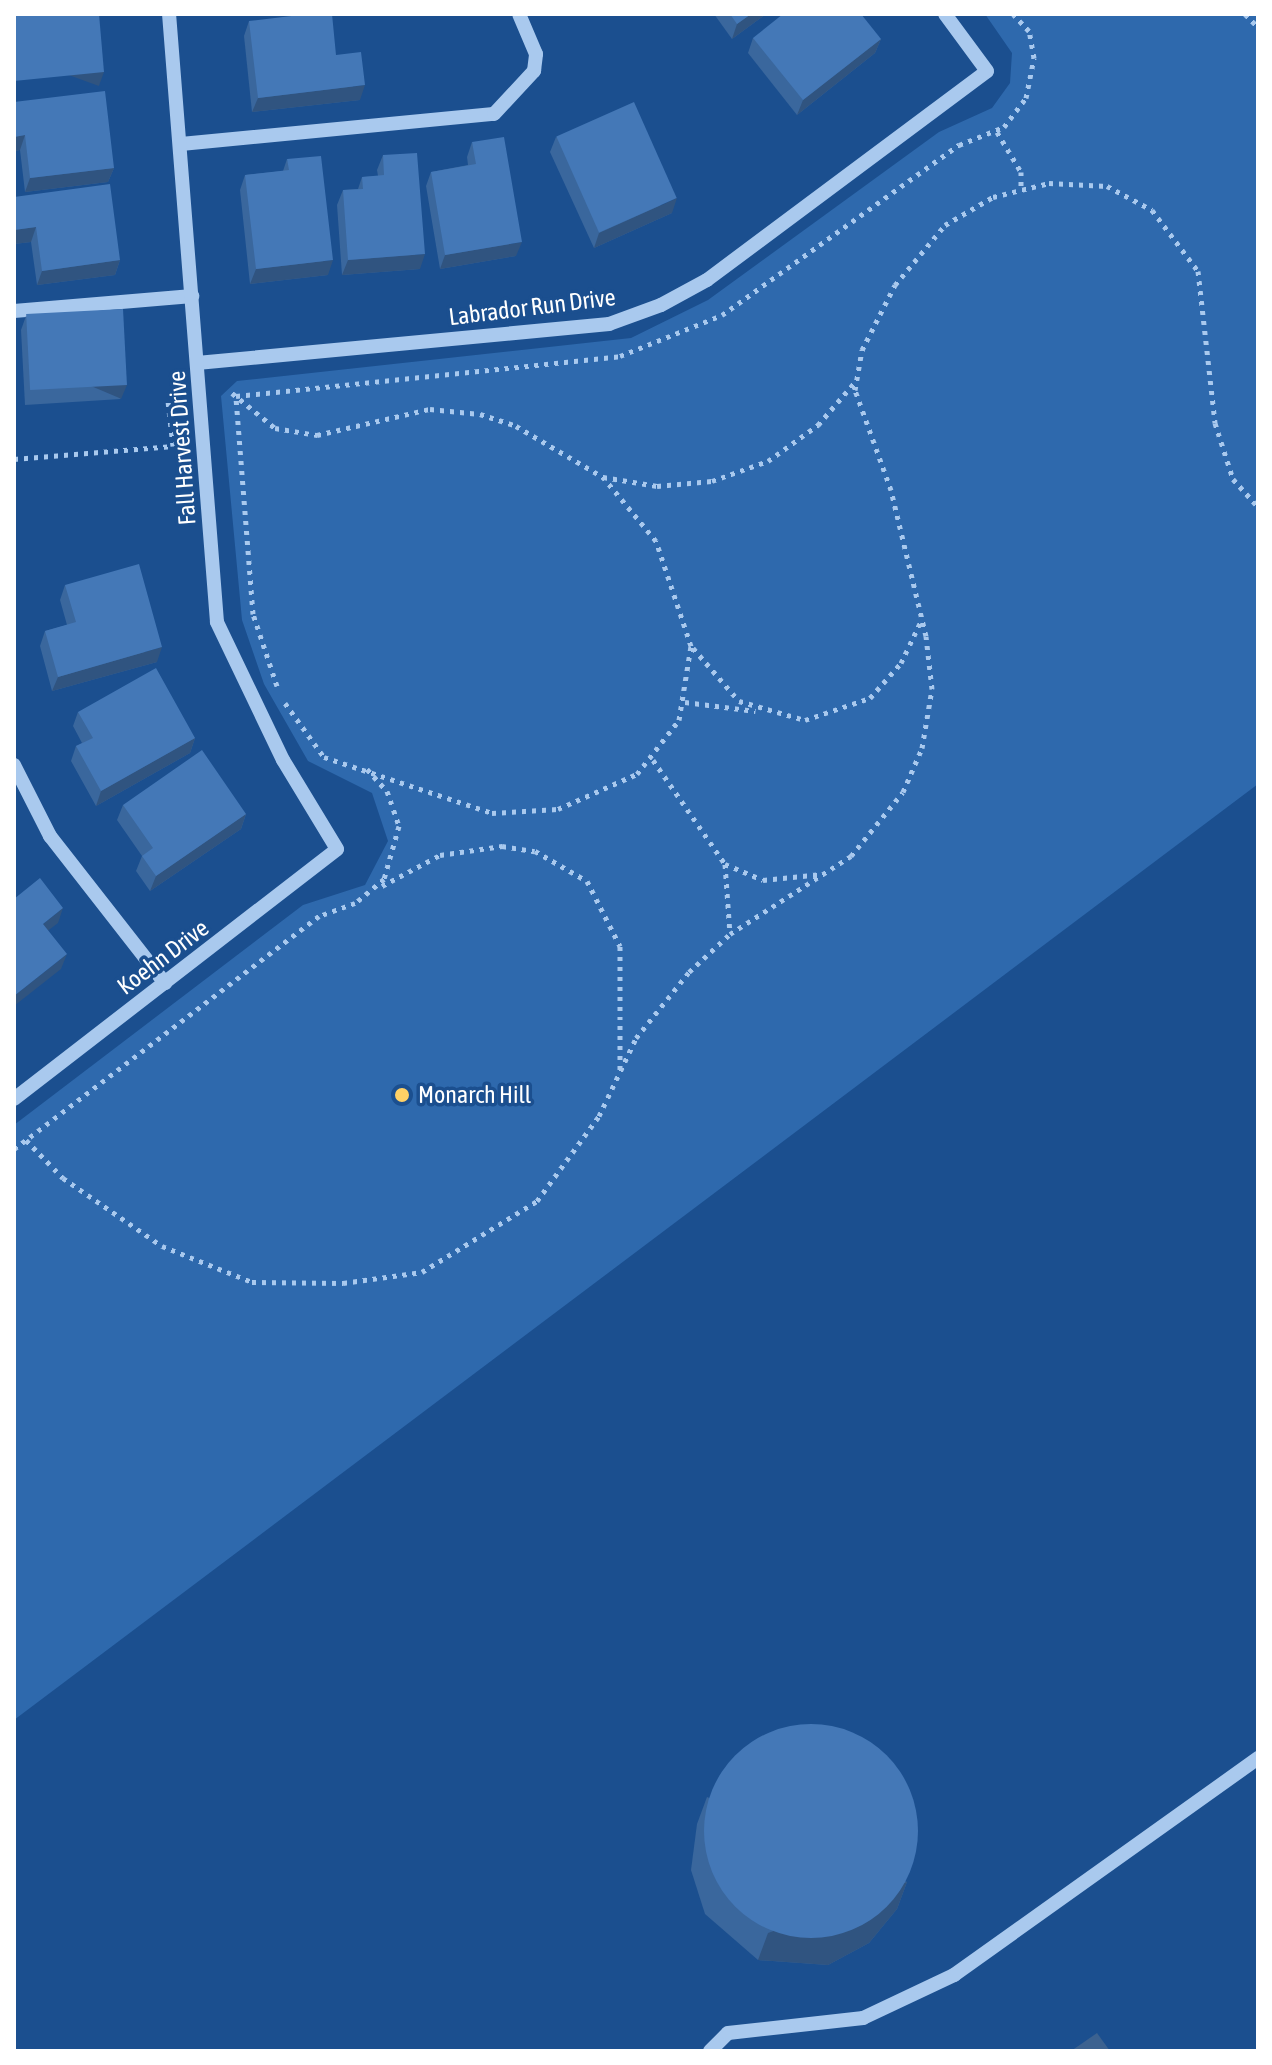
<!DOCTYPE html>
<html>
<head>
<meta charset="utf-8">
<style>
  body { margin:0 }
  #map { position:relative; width:1272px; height:2065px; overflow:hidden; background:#1b4f8f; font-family:"Asap Condensed",sans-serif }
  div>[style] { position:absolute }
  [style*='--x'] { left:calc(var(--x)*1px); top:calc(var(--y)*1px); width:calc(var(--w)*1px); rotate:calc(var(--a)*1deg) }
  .green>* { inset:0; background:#2e69ad }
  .water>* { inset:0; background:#3c6290 }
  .path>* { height:5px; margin-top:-2.5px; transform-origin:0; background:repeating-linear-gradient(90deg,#a9c9ee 0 4px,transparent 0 10px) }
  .minor>* { height:14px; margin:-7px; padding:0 7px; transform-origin:7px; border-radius:7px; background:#a9c9ee }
  .wall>* { inset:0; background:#3a679d }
  .shaded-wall>* { inset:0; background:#305480; transform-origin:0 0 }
  .building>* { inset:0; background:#4478b7; transform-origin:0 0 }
  .round { border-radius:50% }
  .dots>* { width:22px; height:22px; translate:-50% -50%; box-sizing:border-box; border:4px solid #1b4f8f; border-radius:50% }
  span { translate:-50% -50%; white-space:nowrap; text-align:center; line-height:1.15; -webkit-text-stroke:7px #1b4f8f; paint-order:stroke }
  .street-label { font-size:24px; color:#fff }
  .poi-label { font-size:24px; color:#fff }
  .left { translate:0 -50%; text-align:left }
  .frame { position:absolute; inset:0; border:16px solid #fff; pointer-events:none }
</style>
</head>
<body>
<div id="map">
  <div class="green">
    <i style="clip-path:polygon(985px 14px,1258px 14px,1258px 784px,14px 1720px,14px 1125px,303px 905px,365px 885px,388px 841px,372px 793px,308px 761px,264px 684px,242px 620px,221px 396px,237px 381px,631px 338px,708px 300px,939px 132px,992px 108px,1010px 83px,1012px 53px)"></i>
  </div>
  <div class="water">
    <i style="clip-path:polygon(1097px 2033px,1110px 2051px,1071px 2051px)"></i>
  </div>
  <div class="path">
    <i style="--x:1245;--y:14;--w:18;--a:45"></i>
    <i style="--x:997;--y:132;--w:47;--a:59"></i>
    <i style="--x:1021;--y:172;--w:16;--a:90"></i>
    <i style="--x:232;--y:393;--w:55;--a:39.1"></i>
    <i style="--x:275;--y:428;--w:43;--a:9.5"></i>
    <i style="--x:317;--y:435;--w:116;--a:-13"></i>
    <i style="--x:430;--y:409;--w:50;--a:5.7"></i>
    <i style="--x:480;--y:414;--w:38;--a:18"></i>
    <i style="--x:516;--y:426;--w:101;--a:30.4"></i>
    <i style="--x:603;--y:477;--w:55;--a:9.5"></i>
    <i style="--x:657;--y:486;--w:55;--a:-5.2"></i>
    <i style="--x:712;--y:481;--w:59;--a:-19.7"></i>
    <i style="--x:768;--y:461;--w:62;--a:-35.8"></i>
    <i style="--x:818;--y:425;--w:57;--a:-49.3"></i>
    <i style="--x:14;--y:459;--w:160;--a:-4.7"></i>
    <i style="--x:173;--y:446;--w:45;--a:-96.3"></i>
    <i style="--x:693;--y:648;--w:70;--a:49"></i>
    <i style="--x:739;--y:701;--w:69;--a:16.1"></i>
    <i style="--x:805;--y:720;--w:69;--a:-18.7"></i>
    <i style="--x:870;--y:698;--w:47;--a:-48.5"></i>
    <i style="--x:901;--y:663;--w:49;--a:-64.5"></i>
    <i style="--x:277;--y:686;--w:76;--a:-108.4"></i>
    <i style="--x:253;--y:614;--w:219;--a:-94.5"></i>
    <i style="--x:236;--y:396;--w:386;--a:-5.9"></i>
    <i style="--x:620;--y:356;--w:110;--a:-21.9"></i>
    <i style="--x:722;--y:315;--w:292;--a:-35.7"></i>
    <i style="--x:959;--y:145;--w:48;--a:-21.8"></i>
    <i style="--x:1004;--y:127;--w:36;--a:-53"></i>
    <i style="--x:1026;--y:98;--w:41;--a:-78.7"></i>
    <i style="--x:1034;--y:58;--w:27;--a:-100"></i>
    <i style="--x:1029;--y:31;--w:23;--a:-133"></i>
    <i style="--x:685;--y:702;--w:71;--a:7.3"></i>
    <i style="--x:285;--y:703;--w:67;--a:54.2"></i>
    <i style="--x:324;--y:757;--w:177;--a:18.4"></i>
    <i style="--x:492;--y:813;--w:66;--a:-3.5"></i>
    <i style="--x:558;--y:809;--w:86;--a:-23.9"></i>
    <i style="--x:637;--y:774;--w:68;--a:-52.1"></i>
    <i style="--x:679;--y:720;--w:75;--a:-80.8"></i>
    <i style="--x:691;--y:646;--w:111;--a:-108.4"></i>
    <i style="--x:656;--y:541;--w:83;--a:-129.6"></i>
    <i style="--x:653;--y:760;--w:126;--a:55.3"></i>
    <i style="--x:725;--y:864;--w:69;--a:85.9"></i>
    <i style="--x:367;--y:769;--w:30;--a:48"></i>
    <i style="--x:387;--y:791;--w:37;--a:71"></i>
    <i style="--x:399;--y:826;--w:55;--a:105.8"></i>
    <i style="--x:384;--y:879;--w:38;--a:140"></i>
    <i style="--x:355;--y:903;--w:38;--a:160"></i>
    <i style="--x:319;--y:916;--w:369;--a:142.6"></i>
    <i style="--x:26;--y:1140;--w:53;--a:45.8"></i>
    <i style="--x:63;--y:1178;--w:120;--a:34.5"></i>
    <i style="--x:162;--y:1246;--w:97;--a:21.8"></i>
    <i style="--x:252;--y:1282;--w:91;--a:0.6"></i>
    <i style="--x:343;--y:1283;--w:80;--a:-7.9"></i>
    <i style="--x:422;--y:1272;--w:135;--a:-31.7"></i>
    <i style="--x:537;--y:1201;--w:105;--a:-53.9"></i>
    <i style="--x:599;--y:1116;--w:86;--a:-64.6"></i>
    <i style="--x:636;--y:1038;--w:85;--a:-51.2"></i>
    <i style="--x:689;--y:972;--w:56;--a:-42.8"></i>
    <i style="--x:730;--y:934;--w:144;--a:-32.8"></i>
    <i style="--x:851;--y:856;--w:82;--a:-50.9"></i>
    <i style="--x:903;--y:792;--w:48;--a:-66.6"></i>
    <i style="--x:922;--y:748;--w:60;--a:-80.4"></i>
    <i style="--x:932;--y:689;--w:53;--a:-96.5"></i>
    <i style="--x:926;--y:636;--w:150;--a:-103.5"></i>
    <i style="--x:891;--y:490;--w:106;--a:-109.8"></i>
    <i style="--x:855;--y:390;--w:41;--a:-80.1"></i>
    <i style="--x:862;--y:350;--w:73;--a:-63.1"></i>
    <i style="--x:895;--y:285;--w:78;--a:-50.2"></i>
    <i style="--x:945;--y:225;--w:56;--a:-30.3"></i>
    <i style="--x:993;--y:197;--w:58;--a:-14"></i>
    <i style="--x:1049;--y:183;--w:58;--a:3"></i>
    <i style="--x:1107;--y:186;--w:51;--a:28.1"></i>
    <i style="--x:1152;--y:210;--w:76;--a:53"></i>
    <i style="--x:1198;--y:271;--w:153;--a:83.6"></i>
    <i style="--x:1215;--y:423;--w:59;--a:72.2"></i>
    <i style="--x:1233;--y:479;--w:38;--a:48"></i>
    <i style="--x:725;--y:864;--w:41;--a:22.8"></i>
    <i style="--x:763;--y:880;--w:59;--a:-5.8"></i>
    <i style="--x:382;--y:886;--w:66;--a:-28.1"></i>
    <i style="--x:440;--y:855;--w:63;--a:-8.3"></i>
    <i style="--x:502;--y:846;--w:33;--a:9"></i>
    <i style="--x:535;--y:851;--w:60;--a:30"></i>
    <i style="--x:587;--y:881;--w:73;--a:63.1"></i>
    <i style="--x:620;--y:946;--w:125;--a:90"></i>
    <i style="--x:14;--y:1149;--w:15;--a:-37"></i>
  </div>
  <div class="minor">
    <i style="--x:181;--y:144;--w:314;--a:-5.5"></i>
    <i style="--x:494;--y:114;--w:59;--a:-47.1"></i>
    <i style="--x:534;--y:71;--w:17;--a:-83"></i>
    <i style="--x:536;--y:54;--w:43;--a:-113"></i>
    <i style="--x:14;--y:311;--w:179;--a:-4.8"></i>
    <i style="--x:197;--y:363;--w:414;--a:-5.4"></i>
    <i style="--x:609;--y:324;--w:55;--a:-20.1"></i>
    <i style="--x:661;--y:305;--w:52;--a:-28.5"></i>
    <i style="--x:707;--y:280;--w:349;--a:-36.7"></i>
    <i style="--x:987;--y:71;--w:71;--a:-126.4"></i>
    <i style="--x:14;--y:765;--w:80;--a:63.1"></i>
    <i style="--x:50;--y:836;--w:187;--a:52"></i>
    <i style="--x:14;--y:1099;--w:408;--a:-37.7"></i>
    <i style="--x:337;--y:849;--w:104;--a:-121.2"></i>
    <i style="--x:283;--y:760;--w:153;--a:-115.6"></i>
    <i style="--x:217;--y:622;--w:610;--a:-94.51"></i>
    <i style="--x:710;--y:2051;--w:25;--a:-45"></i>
    <i style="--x:728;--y:2033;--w:136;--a:-6.3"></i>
    <i style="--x:863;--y:2018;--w:101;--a:-25.3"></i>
    <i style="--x:954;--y:1975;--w:374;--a:-35.5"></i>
  </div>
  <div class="wall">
    <i style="clip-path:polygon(714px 14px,766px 14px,732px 39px)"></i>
    <i style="clip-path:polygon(249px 21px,336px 55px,360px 100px,252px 112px,244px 36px)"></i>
    <i style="clip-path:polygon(753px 38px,881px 39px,875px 53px,797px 115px,748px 53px)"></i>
    <i style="clip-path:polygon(14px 102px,114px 168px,108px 182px,25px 192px,20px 150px,14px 151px)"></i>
    <i style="clip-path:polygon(556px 137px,672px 213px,594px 248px,550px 152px)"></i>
    <i style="clip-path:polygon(472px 142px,516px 256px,440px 269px,426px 186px,431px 172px,468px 165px,467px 157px)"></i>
    <i style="clip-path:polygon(383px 155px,420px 269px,342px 275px,337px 205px,343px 190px,358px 189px,362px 177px,378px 176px,377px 170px)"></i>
    <i style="clip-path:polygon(287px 159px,328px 275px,250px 284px,240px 190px,245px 175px,283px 171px)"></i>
    <i style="clip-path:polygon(14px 197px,120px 260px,115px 275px,37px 285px,31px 242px,14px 244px)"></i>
    <i style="clip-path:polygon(26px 316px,121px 399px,25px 405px,21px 330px)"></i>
    <i style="clip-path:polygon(65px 585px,157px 662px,52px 691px,40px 646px,45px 631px,67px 625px,60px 600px)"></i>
    <i style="clip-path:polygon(78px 712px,195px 738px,190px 753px,96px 806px,71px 761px,76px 746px,82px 743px,73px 726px)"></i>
    <i style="clip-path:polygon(123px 805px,246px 814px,241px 829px,150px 891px,136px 871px,142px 856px,117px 820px)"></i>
    <i style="clip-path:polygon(707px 1797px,907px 1882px,897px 1909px,869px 1943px,828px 1965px,758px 1960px,705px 1914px,691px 1870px,697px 1824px)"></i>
  </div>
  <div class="shaded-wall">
    <i style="clip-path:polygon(751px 14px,766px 14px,732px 39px,737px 24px)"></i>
    <i style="clip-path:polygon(881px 39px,875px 53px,797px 115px,803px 100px)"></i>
    <i style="left:104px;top:72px;width:15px;height:90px;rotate:110deg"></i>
    <i style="clip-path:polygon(365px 85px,360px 100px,252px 112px,258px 98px)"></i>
    <i style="clip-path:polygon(25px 135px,20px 150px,14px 151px,14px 137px)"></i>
    <i style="clip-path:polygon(114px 168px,108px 182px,25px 192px,30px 178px)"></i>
    <i style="clip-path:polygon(677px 198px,672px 213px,594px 248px,599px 233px)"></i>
    <i style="clip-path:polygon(36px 227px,31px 242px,14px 244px,14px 230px)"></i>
    <i style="clip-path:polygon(522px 242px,516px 256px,440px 269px,445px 255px)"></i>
    <i style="clip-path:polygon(425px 254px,420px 269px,342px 275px,348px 260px)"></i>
    <i style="clip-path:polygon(120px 260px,115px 275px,37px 285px,42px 271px)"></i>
    <i style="clip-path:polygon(333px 260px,328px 275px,250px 284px,256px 269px)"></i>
    <i style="left:127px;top:385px;width:15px;height:97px;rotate:113deg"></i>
    <i style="clip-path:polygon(162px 647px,157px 662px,52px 691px,58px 677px)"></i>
    <i style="clip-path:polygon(195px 738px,190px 753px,96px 806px,101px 791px)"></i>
    <i style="clip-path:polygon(246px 814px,241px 829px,150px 891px,156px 876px)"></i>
    <i style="clip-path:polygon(63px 908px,58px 923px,37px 939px,43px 924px)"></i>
    <i style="clip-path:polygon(67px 954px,61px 969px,14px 1006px,14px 996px)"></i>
    <i style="clip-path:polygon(907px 1882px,897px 1909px,869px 1943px,828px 1965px,758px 1960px,768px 1933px)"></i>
  </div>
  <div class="building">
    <i style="clip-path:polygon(14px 14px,99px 14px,104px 72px,14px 81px)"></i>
    <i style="clip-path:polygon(308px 14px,332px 14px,336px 55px,361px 52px,365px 85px,258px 98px,249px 21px)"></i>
    <i style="clip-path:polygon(730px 14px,751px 14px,737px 24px)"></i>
    <i style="clip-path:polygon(783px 14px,861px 14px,881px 39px,803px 100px,753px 38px)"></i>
    <i style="clip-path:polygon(105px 91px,114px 168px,30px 178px,25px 135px,14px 137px,14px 102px)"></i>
    <i style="left:634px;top:102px;width:105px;height:85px;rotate:66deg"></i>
    <i style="clip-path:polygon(504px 137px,522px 242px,445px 255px,431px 172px,476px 164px,472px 142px)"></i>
    <i style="clip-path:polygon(417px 153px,425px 254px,348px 260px,343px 190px,363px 189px,362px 177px,384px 175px,383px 155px)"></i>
    <i style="clip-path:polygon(321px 156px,333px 260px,256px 269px,245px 175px,289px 170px,287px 159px)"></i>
    <i style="clip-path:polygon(110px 184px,120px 260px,42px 271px,36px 227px,14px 230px,14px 197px)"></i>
    <i style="left:123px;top:309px;width:76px;height:97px;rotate:87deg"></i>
    <i style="clip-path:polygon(139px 564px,162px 647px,58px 677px,45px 631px,76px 622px,65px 585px)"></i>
    <i style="clip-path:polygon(156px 668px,195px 738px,101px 791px,76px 746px,93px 738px,78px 712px)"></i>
    <i style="clip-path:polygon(202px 750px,246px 814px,156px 876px,142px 856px,153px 848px,123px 805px)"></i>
    <i style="clip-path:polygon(40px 878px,63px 908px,43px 924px,67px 954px,14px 996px,14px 899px)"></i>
    <i class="round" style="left:704px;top:1724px;width:214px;height:214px"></i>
  </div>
  <div class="dots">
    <i style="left:402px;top:1095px;background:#ffd166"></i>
  </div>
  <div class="street-label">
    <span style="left:532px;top:307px;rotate:-7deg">Labrador Run Drive</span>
    <span style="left:182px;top:448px;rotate:-94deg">Fall Harvest Drive</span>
    <span style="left:163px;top:957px;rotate:-37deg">Koehn Drive</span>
  </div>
  <div class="poi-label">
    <span class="left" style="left:418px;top:1095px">Monarch Hill</span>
  </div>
  <div class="frame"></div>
</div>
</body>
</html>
